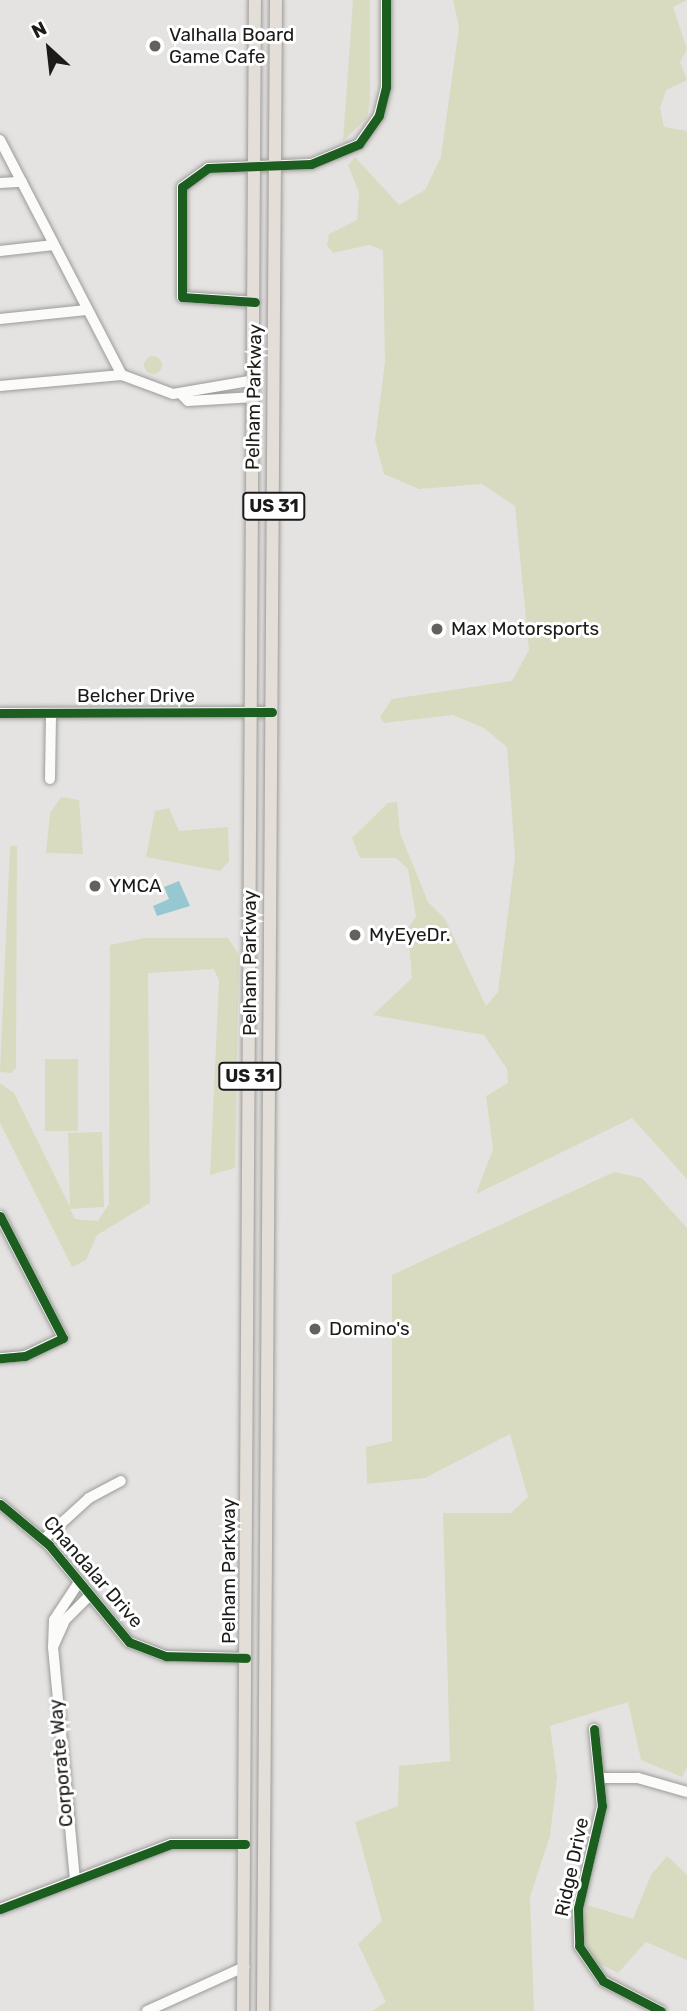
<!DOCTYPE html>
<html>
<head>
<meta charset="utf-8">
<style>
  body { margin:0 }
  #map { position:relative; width:687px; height:2011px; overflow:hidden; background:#e5e3e1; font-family:Rubik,sans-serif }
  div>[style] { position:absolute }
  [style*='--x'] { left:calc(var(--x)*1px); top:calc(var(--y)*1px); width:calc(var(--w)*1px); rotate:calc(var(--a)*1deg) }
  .green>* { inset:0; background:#d8dbbf; transform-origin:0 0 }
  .round { border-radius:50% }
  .water>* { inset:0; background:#97c8d1 }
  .roads { filter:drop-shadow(0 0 2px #9c9b99) drop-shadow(0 0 2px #9c9b99) }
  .minor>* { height:10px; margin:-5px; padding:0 5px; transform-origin:5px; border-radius:5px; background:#fbfbfa }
  .major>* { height:12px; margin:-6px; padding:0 6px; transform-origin:6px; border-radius:6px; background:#e3ded7 }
  .cycleway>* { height:9px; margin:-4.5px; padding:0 4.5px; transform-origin:4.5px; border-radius:4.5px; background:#1b5e20 }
  .dots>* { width:19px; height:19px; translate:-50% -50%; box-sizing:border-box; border:4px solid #fff; border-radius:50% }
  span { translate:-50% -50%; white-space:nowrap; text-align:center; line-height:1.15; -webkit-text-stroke:6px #fff; paint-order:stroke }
  .shield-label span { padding:2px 5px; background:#fff; border:2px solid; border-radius:5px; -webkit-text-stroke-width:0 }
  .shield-label { font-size:18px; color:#1c1b1a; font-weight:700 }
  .poi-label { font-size:19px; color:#1c1b1a }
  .left { translate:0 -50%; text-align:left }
  .street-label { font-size:19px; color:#1c1b1a }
  .north { position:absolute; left:14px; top:14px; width:70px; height:70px; -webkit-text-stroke:5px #fff; paint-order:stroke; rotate:333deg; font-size:19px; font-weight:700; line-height:28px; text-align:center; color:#1c1b1a }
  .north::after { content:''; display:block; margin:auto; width:24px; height:32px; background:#1c1b1a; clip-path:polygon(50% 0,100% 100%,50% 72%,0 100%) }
</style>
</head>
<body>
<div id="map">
  <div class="green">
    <i style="clip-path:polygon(353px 0,370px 0,370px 101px,367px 118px,343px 141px)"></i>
    <i style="clip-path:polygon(453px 0,687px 0,673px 7px,687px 49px,680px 62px,687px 80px,666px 90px,660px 108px,664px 127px,687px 131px,687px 1179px,632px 1118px,476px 1194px,493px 1149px,486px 1096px,508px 1083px,507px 1069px,484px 1035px,373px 1015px,412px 978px,408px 928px,416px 917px,408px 869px,396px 858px,360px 858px,352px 838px,388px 803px,397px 802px,400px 833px,428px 902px,445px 919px,486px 1006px,498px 992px,515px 857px,507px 747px,484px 728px,453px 715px,384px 723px,380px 717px,392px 699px,512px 681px,529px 650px,515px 506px,482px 484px,419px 489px,384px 474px,375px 440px,385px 362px,383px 250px,369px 245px,333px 253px,327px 245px,329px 234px,357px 220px,359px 193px,348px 165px,355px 157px,399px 205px,425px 190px,441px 157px,459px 27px)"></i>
    <i class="round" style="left:144px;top:356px;width:18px;height:18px"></i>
    <i style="clip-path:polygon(61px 797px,79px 800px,83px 854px,46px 853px,50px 813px)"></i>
    <i style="clip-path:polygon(169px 808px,179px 831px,228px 827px,229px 861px,220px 871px,146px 857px,155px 811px)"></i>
    <i style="clip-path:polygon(10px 846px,17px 846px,16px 1068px,11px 1073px,0 1072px)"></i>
    <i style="clip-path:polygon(145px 938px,228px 938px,239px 955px,235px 1168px,210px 1175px,219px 981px,214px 969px,148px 973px,150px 1203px,97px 1235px,86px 1260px,72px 1267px,0 1123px,0 1083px,14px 1093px,70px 1207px,68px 1133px,102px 1132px,104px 1207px,70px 1209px,75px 1219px,98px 1221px,109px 1204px,110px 945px)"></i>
    <i style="left:45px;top:1059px;width:33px;height:72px"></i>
    <i style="clip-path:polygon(614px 1172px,642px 1178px,687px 1228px,687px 1767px,682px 1777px,641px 1760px,628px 1702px,550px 1726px,557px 1777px,550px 1836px,530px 1897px,534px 2011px,372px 2011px,386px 2002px,358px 1944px,382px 1921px,355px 1822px,398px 1806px,399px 1766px,450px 1761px,443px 1513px,511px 1513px,528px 1497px,510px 1434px,425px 1478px,367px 1484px,366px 1447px,392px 1441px,392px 1275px)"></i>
    <i style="clip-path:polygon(667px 1856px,687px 1875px,687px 1960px,646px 1942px,618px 1973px,594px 1961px,583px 1936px,587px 1905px,633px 1919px,651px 1875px)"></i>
  </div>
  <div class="water">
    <i style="clip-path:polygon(179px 881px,190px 906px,157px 916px,153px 906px,169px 899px,164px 887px)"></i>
  </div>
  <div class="roads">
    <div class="minor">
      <i style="--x:0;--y:140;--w:265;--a:62.6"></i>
      <i style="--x:122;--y:375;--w:54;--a:20.4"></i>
      <i style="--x:173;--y:394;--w:83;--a:-9.7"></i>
      <i style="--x:0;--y:183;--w:22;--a:-3"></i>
      <i style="--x:0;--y:251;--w:54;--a:-6.3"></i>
      <i style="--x:255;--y:302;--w:73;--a:-176.1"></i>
      <i style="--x:182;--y:297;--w:110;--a:-90"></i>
      <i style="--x:182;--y:187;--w:32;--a:-36"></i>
      <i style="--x:208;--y:168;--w:103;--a:-2.2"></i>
      <i style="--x:311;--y:164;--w:52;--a:-22.6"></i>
      <i style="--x:359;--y:144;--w:35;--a:-55"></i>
      <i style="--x:379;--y:115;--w:29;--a:-76"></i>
      <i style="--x:386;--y:87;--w:87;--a:-90"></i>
      <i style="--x:0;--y:319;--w:87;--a:-5.9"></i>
      <i style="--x:0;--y:386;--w:122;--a:-5.2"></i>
      <i style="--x:180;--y:393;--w:11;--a:45"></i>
      <i style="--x:188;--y:401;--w:67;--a:-3.4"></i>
      <i style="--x:0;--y:713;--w:272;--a:-0.2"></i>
      <i style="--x:50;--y:779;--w:66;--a:-89.1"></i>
      <i style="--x:0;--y:1216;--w:137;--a:62.7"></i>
      <i style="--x:63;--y:1338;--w:42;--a:154.7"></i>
      <i style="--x:25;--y:1356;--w:25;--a:175"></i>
      <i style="--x:0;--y:1504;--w:64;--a:39.9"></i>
      <i style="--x:49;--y:1545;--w:126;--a:50.5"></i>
      <i style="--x:129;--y:1642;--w:40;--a:21"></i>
      <i style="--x:166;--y:1656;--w:80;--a:1.4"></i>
      <i style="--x:44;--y:1539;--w:61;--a:-42.3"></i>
      <i style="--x:89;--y:1498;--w:36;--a:-28"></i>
      <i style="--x:79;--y:1582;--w:45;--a:123.3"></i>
      <i style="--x:54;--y:1620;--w:27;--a:92"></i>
      <i style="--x:53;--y:1647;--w:30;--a:-66"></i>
      <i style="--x:65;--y:1620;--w:34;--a:-45"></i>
      <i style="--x:53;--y:1647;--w:233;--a:84.6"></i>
      <i style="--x:594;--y:1729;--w:77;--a:84.1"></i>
      <i style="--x:602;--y:1806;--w:105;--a:103.2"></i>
      <i style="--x:578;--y:1908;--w:38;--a:88"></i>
      <i style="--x:579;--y:1946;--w:42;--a:55.6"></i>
      <i style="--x:603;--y:1981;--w:65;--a:27.3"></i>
      <i style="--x:603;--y:1778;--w:35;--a:0"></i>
      <i style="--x:638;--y:1778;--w:51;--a:15.9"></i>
      <i style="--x:0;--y:1909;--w:183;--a:-20.8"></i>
      <i style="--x:171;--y:1844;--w:74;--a:0"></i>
      <i style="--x:147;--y:2011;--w:107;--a:-24.4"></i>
    </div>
    <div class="major">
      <i style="--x:243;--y:2011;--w:2011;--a:-89.66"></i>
      <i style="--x:263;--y:2011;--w:2011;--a:-89.63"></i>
    </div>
  </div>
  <div class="cycleway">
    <i style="--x:255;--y:302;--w:73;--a:-176.1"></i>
    <i style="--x:182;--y:297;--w:110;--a:-90"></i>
    <i style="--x:182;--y:187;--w:32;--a:-36"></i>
    <i style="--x:208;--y:168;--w:103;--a:-2.2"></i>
    <i style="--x:311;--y:164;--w:52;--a:-22.6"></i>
    <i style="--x:359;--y:144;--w:35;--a:-55"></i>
    <i style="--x:379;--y:115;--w:29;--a:-76"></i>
    <i style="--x:386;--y:87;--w:87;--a:-90"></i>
    <i style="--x:0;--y:713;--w:272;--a:-0.2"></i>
    <i style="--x:0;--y:1216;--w:137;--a:62.7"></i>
    <i style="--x:63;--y:1338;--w:42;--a:154.7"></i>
    <i style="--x:25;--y:1356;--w:25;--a:175"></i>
    <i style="--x:0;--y:1504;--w:64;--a:39.9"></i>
    <i style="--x:49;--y:1545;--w:126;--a:50.5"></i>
    <i style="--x:129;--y:1642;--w:40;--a:21"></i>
    <i style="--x:166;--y:1656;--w:80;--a:1.4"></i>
    <i style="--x:594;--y:1729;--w:77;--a:84.1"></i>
    <i style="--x:602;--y:1806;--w:105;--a:103.2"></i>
    <i style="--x:578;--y:1908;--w:38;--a:88"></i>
    <i style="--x:579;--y:1946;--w:42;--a:55.6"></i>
    <i style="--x:603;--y:1981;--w:65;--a:27.3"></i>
    <i style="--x:0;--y:1909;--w:183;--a:-20.8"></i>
    <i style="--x:171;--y:1844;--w:74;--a:0"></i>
  </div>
  <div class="dots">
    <i style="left:155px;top:46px;background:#626160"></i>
    <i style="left:437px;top:629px;background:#626160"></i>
    <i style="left:95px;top:886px;background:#626160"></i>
    <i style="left:355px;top:935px;background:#626160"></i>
    <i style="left:315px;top:1329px;background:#626160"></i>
  </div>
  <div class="shield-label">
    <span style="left:274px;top:506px">US 31</span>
    <span style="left:250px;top:1076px">US 31</span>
  </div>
  <div class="poi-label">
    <span class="left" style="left:169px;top:46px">Valhalla Board<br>Game Cafe</span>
    <span class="left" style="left:451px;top:629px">Max Motorsports</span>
    <span class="left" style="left:109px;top:886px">YMCA</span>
    <span class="left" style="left:369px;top:935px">MyEyeDr.</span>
    <span class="left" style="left:329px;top:1329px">Domino's</span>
  </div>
  <div class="street-label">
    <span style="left:254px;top:397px;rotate:-89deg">Pelham Parkway</span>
    <span style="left:136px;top:696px">Belcher Drive</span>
    <span style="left:250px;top:963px;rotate:-90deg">Pelham Parkway</span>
    <span style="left:229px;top:1571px;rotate:-90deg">Pelham Parkway</span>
    <span style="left:93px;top:1572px;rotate:49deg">Chandalar Drive</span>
    <span style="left:61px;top:1763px;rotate:-95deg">Corporate Way</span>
    <span style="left:572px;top:1867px;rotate:-78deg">Ridge Drive</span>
  </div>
  <div class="north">N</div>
</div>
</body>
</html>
